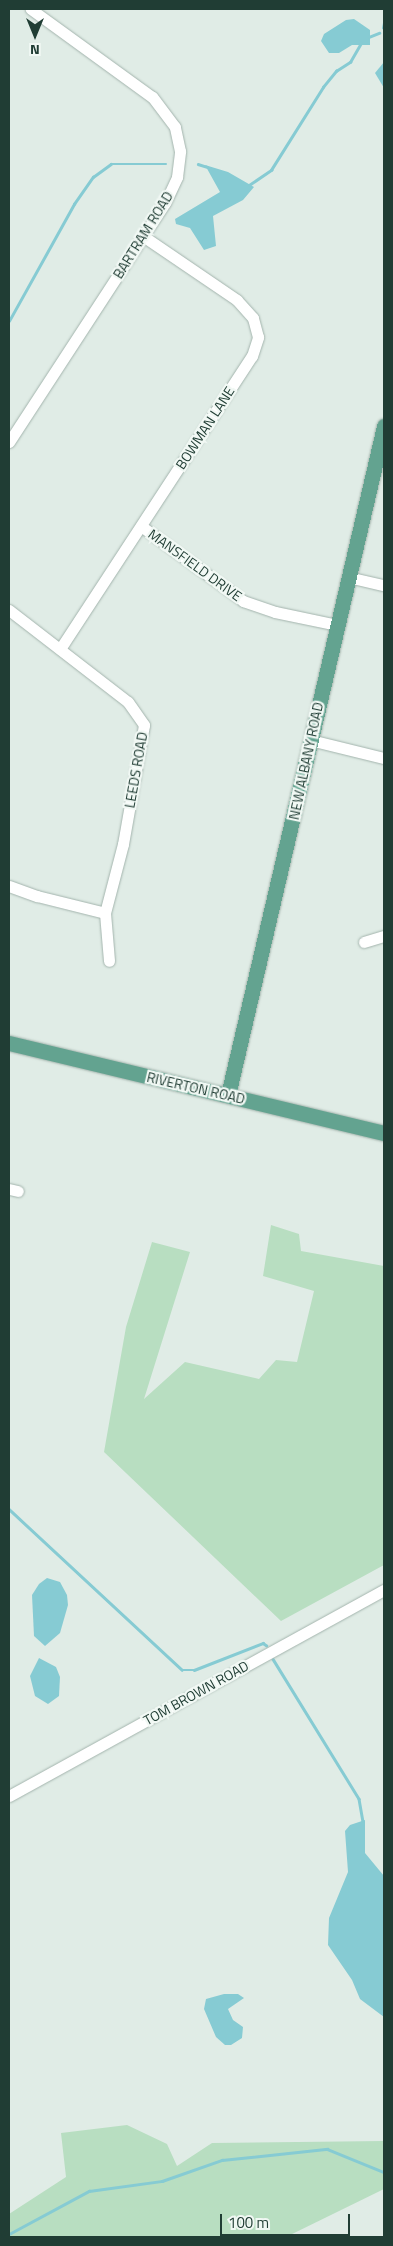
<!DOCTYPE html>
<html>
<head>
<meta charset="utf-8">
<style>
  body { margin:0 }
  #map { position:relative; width:393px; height:2246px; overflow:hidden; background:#e0ece6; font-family:"Titillium Web",sans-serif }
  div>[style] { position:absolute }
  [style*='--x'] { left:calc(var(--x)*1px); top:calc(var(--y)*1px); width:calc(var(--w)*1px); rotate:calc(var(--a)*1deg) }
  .green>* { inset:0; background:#b8dec1 }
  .water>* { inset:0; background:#86cbd3 }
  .stream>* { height:2.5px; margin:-1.25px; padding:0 1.25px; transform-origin:1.25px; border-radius:1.25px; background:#86cbd3 }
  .roads { filter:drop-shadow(0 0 1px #a3b4ad) drop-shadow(0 0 1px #a3b4ad) }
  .minor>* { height:11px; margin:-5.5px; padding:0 5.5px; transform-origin:5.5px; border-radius:5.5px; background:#fff }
  .major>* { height:15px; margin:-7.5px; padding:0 7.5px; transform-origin:7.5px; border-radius:7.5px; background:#63a390 }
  span { translate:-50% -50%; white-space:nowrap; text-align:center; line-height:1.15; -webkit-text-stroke:4.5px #f1f8f4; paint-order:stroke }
  .street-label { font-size:14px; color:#203d34 }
  .frame { position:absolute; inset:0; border:10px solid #203d34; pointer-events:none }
  .north { position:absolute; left:10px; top:10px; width:50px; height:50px; -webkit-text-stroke:4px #f1f8f4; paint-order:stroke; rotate:180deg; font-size:14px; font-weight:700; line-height:20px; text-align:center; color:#203d34 }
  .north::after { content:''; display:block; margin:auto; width:18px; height:22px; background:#203d34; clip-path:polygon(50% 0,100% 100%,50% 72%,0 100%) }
  .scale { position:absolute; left:220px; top:2214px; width:130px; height:22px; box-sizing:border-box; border:2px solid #203d34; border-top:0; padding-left:6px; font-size:15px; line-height:18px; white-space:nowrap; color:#203d34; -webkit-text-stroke:4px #f1f8f4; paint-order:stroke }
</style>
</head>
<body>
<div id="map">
  <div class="green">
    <i style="clip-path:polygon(271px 1225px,299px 1234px,301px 1251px,384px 1266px,384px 1565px,281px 1621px,104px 1452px,126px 1327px,152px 1242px,190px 1252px,144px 1399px,185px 1362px,259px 1379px,276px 1360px,297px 1362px,314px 1291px,263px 1276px)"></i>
    <i style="clip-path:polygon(127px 2125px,167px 2144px,177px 2166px,212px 2143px,384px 2141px,384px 2189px,286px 2237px,9px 2237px,9px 2214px,66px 2177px,61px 2133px)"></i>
  </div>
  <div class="water">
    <i style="clip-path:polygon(354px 19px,370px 30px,370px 45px,352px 45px,339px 53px,329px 53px,321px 41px,324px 34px,346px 20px)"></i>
    <i style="clip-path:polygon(384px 62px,384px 88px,375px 73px)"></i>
    <i style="clip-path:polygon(205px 165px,228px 172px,254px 187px,243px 200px,213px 216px,216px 246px,204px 250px,190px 228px,176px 224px,175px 219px,220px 192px)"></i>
    <i style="clip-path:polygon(47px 1578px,60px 1582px,67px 1595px,68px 1605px,60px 1633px,45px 1646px,34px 1636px,32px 1595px,39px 1584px)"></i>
    <i style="clip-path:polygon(39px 1658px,56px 1667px,60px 1677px,59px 1696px,48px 1704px,35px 1696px,30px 1676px)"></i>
    <i style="clip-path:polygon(365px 1820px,365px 1853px,384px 1876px,384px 2017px,360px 1999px,352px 1980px,328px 1945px,329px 1918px,348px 1872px,345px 1831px,350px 1825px)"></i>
    <i style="clip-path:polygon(224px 1994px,238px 1994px,244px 1998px,228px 2009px,233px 2020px,243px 2027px,242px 2038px,231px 2045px,225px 2045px,216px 2037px,204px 2009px,206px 1999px)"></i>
  </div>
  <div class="stream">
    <i style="--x:383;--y:28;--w:5;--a:-79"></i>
    <i style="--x:369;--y:37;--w:11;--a:-22"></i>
    <i style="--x:198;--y:164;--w:9;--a:18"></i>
    <i style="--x:249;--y:185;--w:27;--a:-34"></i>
    <i style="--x:271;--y:170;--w:98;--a:-57.9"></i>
    <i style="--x:323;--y:87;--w:21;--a:-51"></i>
    <i style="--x:336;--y:71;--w:17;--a:-33"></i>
    <i style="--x:350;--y:62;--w:22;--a:-60"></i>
    <i style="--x:9;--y:321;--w:134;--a:-60.9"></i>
    <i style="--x:74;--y:204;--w:33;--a:-55"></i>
    <i style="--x:93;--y:177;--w:22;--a:-36"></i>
    <i style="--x:111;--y:164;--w:55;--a:0"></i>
    <i style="--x:9;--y:1509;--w:236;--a:42.9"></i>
    <i style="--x:182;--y:1670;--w:12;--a:0"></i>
    <i style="--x:194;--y:1670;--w:74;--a:-21.4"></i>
    <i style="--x:263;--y:1643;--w:4;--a:34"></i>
    <i style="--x:273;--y:1659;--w:164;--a:58.4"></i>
    <i style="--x:359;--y:1799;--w:22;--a:80"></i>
    <i style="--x:9;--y:2234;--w:91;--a:-28.3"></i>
    <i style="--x:89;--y:2191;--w:74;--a:-7.8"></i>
    <i style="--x:162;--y:2181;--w:64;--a:-19.3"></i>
    <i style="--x:222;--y:2160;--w:106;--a:-6"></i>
    <i style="--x:327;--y:2149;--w:61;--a:22"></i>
  </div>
  <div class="roads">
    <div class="minor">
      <i style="--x:9;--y:442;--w:285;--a:-56.9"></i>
      <i style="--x:165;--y:203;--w:29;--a:-65"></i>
      <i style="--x:177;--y:177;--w:26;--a:-83"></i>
      <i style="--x:180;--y:151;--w:25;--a:-102"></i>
      <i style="--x:175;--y:127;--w:38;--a:-127"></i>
      <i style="--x:152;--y:97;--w:150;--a:-144"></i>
      <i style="--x:141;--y:526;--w:127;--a:36.3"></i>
      <i style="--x:243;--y:601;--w:34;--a:19"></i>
      <i style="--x:275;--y:612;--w:63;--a:11.8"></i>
      <i style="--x:348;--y:577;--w:37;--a:13"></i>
      <i style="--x:9;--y:610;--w:150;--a:37.7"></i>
      <i style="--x:128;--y:702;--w:28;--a:55"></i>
      <i style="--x:144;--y:725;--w:121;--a:100"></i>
      <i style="--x:123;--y:844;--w:71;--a:104.6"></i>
      <i style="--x:105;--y:913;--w:48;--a:85.2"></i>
      <i style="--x:60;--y:649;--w:350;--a:-56.8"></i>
      <i style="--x:252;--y:356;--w:20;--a:-72"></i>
      <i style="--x:258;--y:337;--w:20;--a:-105"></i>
      <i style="--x:253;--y:318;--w:24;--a:-132"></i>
      <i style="--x:237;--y:300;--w:114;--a:-145.8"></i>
      <i style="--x:310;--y:740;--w:76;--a:13.7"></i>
      <i style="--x:9;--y:886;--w:30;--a:20"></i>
      <i style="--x:37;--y:896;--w:70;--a:14"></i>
      <i style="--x:364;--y:942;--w:21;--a:-17"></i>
      <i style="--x:9;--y:1189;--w:9;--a:13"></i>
      <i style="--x:9;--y:1796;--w:428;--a:-28.8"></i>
    </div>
    <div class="major">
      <i style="--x:9;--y:1043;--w:386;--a:13.5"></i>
      <i style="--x:228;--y:1095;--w:687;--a:-76.87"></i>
    </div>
  </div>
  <div class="street-label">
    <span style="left:143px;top:235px;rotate:-58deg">BARTRAM ROAD</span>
    <span style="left:205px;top:428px;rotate:-57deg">BOWMAN LANE</span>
    <span style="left:195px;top:565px;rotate:36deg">MANSFIELD DRIVE</span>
    <span style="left:306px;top:761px;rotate:-78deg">NEW ALBANY ROAD</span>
    <span style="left:136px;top:770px;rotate:-80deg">LEEDS ROAD</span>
    <span style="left:196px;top:1088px;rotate:13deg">RIVERTON ROAD</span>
    <span style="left:196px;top:1693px;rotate:-29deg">TOM BROWN ROAD</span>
  </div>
  <div class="frame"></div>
  <div class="north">N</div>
  <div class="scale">100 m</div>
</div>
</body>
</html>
